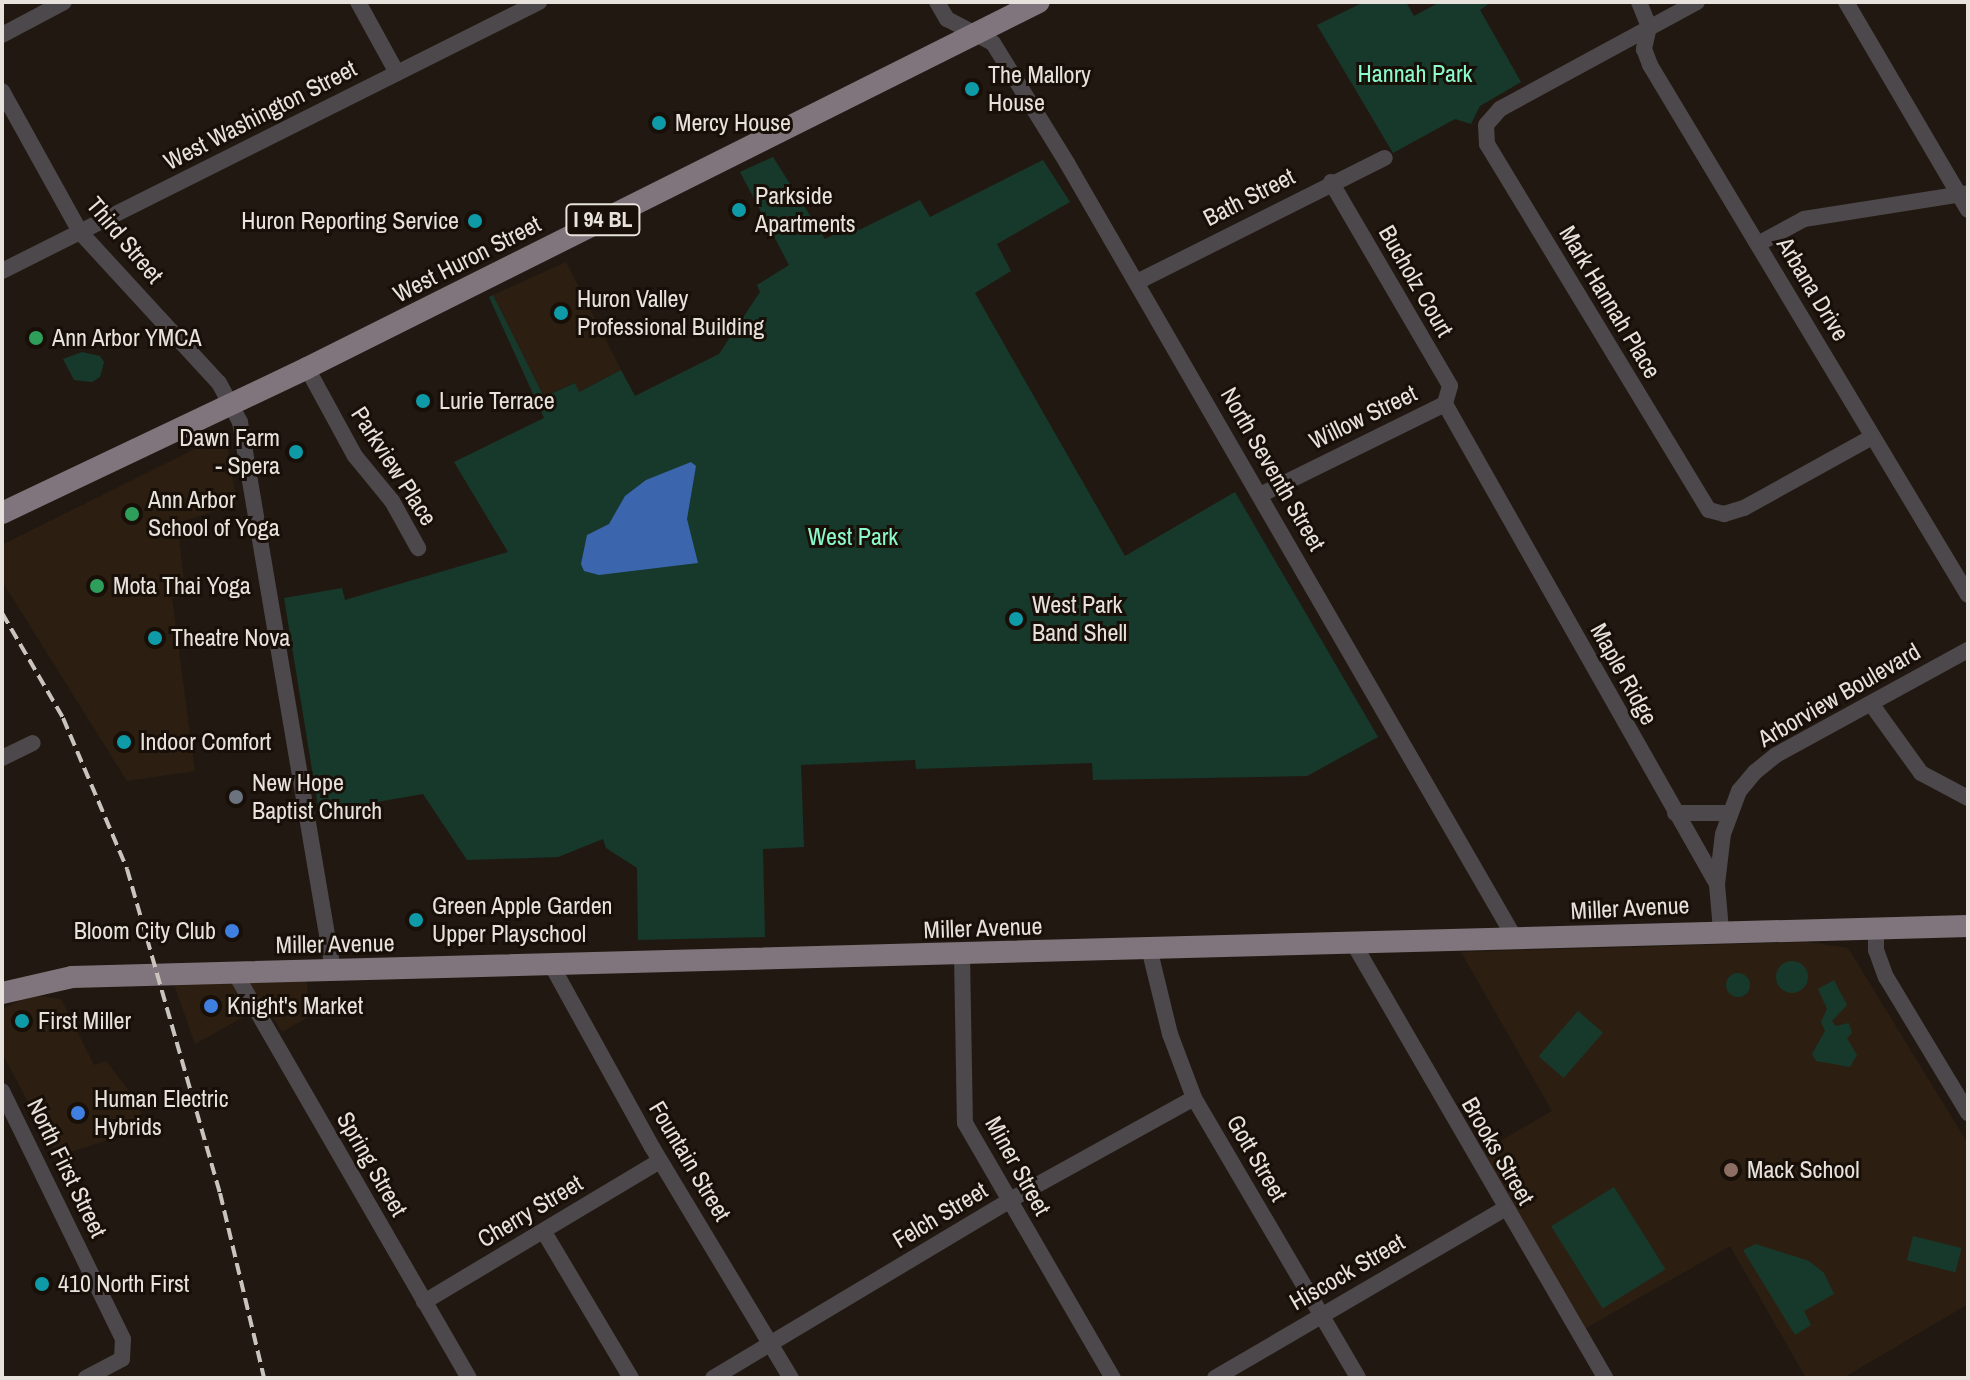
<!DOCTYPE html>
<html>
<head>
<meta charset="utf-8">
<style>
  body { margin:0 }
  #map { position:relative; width:1970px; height:1380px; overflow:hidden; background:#211911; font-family:"Archivo Narrow",sans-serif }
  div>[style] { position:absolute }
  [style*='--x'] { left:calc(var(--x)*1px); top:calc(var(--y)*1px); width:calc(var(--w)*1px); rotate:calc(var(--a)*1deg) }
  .built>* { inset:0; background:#2c1f12 }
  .green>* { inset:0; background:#17392b; transform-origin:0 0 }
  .round { border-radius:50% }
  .water>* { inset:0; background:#3b66ad }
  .minor>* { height:16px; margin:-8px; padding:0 8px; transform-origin:8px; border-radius:8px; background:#4d484b }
  .major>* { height:22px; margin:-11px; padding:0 11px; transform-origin:11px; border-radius:11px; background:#80757c }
  .rail>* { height:4px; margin-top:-2px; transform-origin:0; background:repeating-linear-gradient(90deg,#c9c4bd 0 12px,transparent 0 18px) }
  .dots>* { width:22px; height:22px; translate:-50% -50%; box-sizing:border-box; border:4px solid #181008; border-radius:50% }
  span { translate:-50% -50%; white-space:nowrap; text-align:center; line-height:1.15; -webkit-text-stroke:6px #181008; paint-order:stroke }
  .shield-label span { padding:2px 6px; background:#181008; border:2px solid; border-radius:6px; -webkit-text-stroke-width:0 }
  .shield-label { font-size:22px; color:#e7e2dc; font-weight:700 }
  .park-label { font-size:24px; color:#8bfbcc }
  .poi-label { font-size:24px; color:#e7e2dc }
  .left { translate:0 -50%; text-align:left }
  .right { translate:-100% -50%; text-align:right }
  .street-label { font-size:24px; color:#e7e2dc }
  .frame { position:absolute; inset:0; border:4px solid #e7e2dc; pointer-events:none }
</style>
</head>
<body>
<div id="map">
  <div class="built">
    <i style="clip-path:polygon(566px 262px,621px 370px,578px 392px,574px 383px,544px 397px,493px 295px)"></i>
    <i style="clip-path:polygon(225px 434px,237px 504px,177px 523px,186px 597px,172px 598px,195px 771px,127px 781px,2px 581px,2px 545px)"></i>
    <i style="clip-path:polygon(1807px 942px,1848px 948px,1968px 1144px,1968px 1304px,1843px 1378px,1806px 1378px,1730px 1246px,1586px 1328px,1483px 1151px,1552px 1111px,1461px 952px)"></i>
    <i style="clip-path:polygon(307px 979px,308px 1017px,282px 1032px,265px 1005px,195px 1044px,173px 982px)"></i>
    <i style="clip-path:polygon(32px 995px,61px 999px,94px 1065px,106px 1061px,133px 1096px,147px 1128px,57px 1156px,2px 1053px,2px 1009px)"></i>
  </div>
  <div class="green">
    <i style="clip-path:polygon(1364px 2px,1406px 2px,1414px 16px,1440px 2px,1491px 2px,1480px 10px,1521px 82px,1480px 106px,1471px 124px,1455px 119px,1393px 153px,1317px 25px)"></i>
    <i style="clip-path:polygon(773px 157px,825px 239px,854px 224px,859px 230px,920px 200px,930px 217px,1043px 160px,1070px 202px,997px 244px,1011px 271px,975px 293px,1125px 556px,1235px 492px,1378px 737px,1307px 776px,1093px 780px,1092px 763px,916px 769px,915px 760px,801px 765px,804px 847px,763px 849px,765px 937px,638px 940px,637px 868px,606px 848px,603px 839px,558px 857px,467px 860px,423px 794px,319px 812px,284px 598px,342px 588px,345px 600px,508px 552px,454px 462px,544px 418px,489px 297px,493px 295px,544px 397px,575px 383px,579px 392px,621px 370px,635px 396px,719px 354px,760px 292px,757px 285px,789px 265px,740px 172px)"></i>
    <i style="clip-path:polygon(82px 352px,100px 356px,104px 362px,100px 377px,92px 382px,74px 380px,63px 359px)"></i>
    <i class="round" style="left:1776px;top:961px;width:32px;height:32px"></i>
    <i class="round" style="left:1726px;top:973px;width:24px;height:24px"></i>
    <i style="clip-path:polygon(1834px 980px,1847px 1005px,1832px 1021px,1836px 1026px,1849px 1023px,1852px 1033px,1847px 1038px,1857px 1055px,1850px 1067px,1816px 1061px,1812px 1054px,1825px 1031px,1821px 1022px,1827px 1009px,1818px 989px)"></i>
    <i style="left:1578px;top:1011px;width:33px;height:60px;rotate:41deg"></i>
    <i style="left:1614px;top:1187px;width:97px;height:74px;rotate:58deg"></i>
    <i style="left:1913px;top:1236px;width:50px;height:25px;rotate:14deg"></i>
    <i style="clip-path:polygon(1756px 1244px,1809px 1261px,1824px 1273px,1834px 1294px,1804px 1311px,1811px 1325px,1795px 1335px,1743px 1250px)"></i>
  </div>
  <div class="water">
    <i style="clip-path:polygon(691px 462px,696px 466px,687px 519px,698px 563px,599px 575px,584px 571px,581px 564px,587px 535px,609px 524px,625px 496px,646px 480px)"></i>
  </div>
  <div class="minor">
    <i style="--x:358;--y:2;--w:81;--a:61.2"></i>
    <i style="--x:937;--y:2;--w:20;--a:60"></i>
    <i style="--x:947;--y:19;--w:52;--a:27.6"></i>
    <i style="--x:993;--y:43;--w:141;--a:58.3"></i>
    <i style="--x:1067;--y:163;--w:897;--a:59.98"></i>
    <i style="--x:1639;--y:2;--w:27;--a:68"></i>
    <i style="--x:1649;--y:27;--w:23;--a:103"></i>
    <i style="--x:1644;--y:49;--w:17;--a:69"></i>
    <i style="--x:1650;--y:65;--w:618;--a:59.04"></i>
    <i style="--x:1697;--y:2;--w:224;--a:151.5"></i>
    <i style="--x:1500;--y:109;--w:21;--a:131"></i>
    <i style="--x:1486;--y:125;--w:19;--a:87"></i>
    <i style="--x:1487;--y:144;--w:428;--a:58.8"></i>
    <i style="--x:1709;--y:510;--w:16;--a:15"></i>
    <i style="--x:1724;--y:514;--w:21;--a:-17"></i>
    <i style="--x:1744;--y:508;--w:146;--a:-29"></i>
    <i style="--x:1846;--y:2;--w:241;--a:59.6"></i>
    <i style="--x:2;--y:35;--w:70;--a:-28"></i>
    <i style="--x:2;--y:91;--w:161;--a:61"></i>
    <i style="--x:80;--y:232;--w:205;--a:47.4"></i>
    <i style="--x:219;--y:383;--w:44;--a:61.7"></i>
    <i style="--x:240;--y:422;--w:556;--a:80.37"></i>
    <i style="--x:1331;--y:182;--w:236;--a:59.7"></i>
    <i style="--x:1450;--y:386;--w:19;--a:106"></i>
    <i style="--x:1758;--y:244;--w:52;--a:-28.5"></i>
    <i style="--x:1804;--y:219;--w:166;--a:-9"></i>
    <i style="--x:2;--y:271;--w:601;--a:-26.61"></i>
    <i style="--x:1137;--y:282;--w:277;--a:-26.6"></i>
    <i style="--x:307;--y:368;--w:100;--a:61.4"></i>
    <i style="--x:355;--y:456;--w:58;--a:50.6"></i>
    <i style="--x:392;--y:501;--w:54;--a:61"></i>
    <i style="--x:1445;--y:404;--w:552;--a:60.46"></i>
    <i style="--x:1260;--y:495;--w:206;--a:-26.2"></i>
    <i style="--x:1872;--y:705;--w:84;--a:54.2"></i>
    <i style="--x:1921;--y:773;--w:53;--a:28"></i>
    <i style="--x:2;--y:758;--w:34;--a:-26"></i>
    <i style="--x:1675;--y:813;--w:53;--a:0"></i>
    <i style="--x:1876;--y:928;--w:22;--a:90"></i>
    <i style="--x:1876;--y:950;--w:29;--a:70"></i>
    <i style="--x:1886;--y:977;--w:159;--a:58.9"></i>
    <i style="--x:1721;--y:930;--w:46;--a:-95"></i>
    <i style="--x:1717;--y:884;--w:50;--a:-83.2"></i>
    <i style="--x:1723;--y:834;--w:46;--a:-69.6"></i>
    <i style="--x:1739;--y:791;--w:25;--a:-50"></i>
    <i style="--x:1755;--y:772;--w:27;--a:-39"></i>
    <i style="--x:1776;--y:755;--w:219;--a:-28.7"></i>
    <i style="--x:1355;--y:946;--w:499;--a:59.9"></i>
    <i style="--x:1149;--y:948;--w:89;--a:76.3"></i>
    <i style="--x:1170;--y:1034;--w:68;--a:69.4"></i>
    <i style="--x:1194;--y:1098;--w:324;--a:59.6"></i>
    <i style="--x:962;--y:955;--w:168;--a:89"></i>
    <i style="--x:965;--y:1123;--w:295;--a:59.9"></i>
    <i style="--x:552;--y:966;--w:207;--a:61.1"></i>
    <i style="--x:652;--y:1147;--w:270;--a:59"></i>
    <i style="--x:235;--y:973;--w:468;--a:60"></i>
    <i style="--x:2;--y:1091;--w:276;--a:64"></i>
    <i style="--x:123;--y:1339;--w:20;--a:93"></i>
    <i style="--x:122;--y:1359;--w:41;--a:152.2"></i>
    <i style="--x:544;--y:1232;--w:170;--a:59.2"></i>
    <i style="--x:424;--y:1302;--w:275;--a:-30.9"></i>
    <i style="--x:713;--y:1378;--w:346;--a:-30.9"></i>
    <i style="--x:1010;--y:1200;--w:210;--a:-29"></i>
    <i style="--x:1215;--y:1378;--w:335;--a:-30.3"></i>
  </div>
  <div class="major">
    <i style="--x:2;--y:513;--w:338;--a:-25.4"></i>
    <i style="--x:307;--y:368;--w:818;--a:-26.57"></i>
    <i style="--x:2;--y:993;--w:72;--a:-12.9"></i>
    <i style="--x:72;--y:977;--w:1897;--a:-1.54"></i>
  </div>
  <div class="rail">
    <i style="--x:2;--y:613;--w:121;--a:59.8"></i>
    <i style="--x:63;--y:718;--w:164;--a:67"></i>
    <i style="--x:127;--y:869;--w:337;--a:74"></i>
    <i style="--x:220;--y:1193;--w:190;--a:76.6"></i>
  </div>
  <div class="dots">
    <i style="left:972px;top:89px;background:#0f9aa8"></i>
    <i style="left:659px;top:123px;background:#0f9aa8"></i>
    <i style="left:739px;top:210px;background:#0f9aa8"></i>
    <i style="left:475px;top:221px;background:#0f9aa8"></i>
    <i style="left:561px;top:313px;background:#0f9aa8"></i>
    <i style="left:36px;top:338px;background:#2e9e5b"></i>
    <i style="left:423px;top:401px;background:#0f9aa8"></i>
    <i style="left:296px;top:452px;background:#0f9aa8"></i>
    <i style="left:132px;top:514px;background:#2e9e5b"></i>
    <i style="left:97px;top:586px;background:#2e9e5b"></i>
    <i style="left:1016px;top:619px;background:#0f9aa8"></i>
    <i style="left:155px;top:638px;background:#0f9aa8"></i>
    <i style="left:124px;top:742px;background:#0f9aa8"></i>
    <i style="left:236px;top:797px;background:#6b7280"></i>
    <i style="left:416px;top:920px;background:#0f9aa8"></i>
    <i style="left:232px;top:931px;background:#3f7fe0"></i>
    <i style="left:211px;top:1006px;background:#3f7fe0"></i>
    <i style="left:22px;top:1021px;background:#0f9aa8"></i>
    <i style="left:78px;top:1113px;background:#3f7fe0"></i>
    <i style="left:1731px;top:1170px;background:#8d6e63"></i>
    <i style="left:42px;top:1284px;background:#0f9aa8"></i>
  </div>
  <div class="shield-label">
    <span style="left:603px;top:220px">I 94 BL</span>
  </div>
  <div class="park-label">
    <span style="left:1415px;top:74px">Hannah Park</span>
    <span style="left:853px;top:537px">West Park</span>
  </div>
  <div class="poi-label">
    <span class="left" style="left:988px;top:89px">The Mallory<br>House</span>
    <span class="left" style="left:675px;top:123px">Mercy House</span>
    <span class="left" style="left:755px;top:210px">Parkside<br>Apartments</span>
    <span class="right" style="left:459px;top:221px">Huron Reporting Service</span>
    <span class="left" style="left:577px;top:313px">Huron Valley<br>Professional Building</span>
    <span class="left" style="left:52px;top:338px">Ann Arbor YMCA</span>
    <span class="left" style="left:439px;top:401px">Lurie Terrace</span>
    <span class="right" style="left:280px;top:452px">Dawn Farm<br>- Spera</span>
    <span class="left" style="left:148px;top:514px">Ann Arbor<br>School of Yoga</span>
    <span class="left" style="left:113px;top:586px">Mota Thai Yoga</span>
    <span class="left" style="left:1032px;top:619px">West Park<br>Band Shell</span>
    <span class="left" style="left:171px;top:638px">Theatre Nova</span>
    <span class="left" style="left:140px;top:742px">Indoor Comfort</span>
    <span class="left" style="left:252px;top:797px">New Hope<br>Baptist Church</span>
    <span class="left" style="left:432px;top:920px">Green Apple Garden<br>Upper Playschool</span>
    <span class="right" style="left:216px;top:931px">Bloom City Club</span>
    <span class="left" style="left:227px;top:1006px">Knight's Market</span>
    <span class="left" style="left:38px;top:1021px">First Miller</span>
    <span class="left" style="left:94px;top:1113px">Human Electric<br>Hybrids</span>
    <span class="left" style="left:1747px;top:1170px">Mack School</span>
    <span class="left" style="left:58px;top:1284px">410 North First</span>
  </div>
  <div class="street-label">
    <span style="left:260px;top:115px;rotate:-27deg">West Washington Street</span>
    <span style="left:1249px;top:197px;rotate:-27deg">Bath Street</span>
    <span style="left:125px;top:240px;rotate:50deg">Third Street</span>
    <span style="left:467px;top:259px;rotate:-27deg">West Huron Street</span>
    <span style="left:1416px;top:281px;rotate:60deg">Bucholz Court</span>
    <span style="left:1813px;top:289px;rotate:59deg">Arbana Drive</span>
    <span style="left:1610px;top:302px;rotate:59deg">Mark Hannah Place</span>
    <span style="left:1363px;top:417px;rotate:-26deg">Willow Street</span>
    <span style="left:394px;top:466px;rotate:57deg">Parkview Place</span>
    <span style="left:1273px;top:469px;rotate:60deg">North Seventh Street</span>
    <span style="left:1624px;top:674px;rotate:61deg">Maple Ridge</span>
    <span style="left:1839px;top:695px;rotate:-30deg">Arborview Boulevard</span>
    <span style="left:1630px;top:908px;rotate:-3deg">Miller Avenue</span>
    <span style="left:983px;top:928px;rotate:-2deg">Miller Avenue</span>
    <span style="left:335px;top:944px;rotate:-1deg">Miller Avenue</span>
    <span style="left:1498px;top:1151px;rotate:60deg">Brooks Street</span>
    <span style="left:1257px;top:1158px;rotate:60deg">Gott Street</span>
    <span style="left:690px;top:1161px;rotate:59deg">Fountain Street</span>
    <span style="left:372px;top:1164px;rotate:60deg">Spring Street</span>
    <span style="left:1018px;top:1166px;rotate:61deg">Miner Street</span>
    <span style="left:67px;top:1168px;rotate:64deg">North First Street</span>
    <span style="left:530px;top:1211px;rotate:-31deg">Cherry Street</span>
    <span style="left:940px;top:1215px;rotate:-31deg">Felch Street</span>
    <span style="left:1347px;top:1272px;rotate:-30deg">Hiscock Street</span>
  </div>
  <div class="frame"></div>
</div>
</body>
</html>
